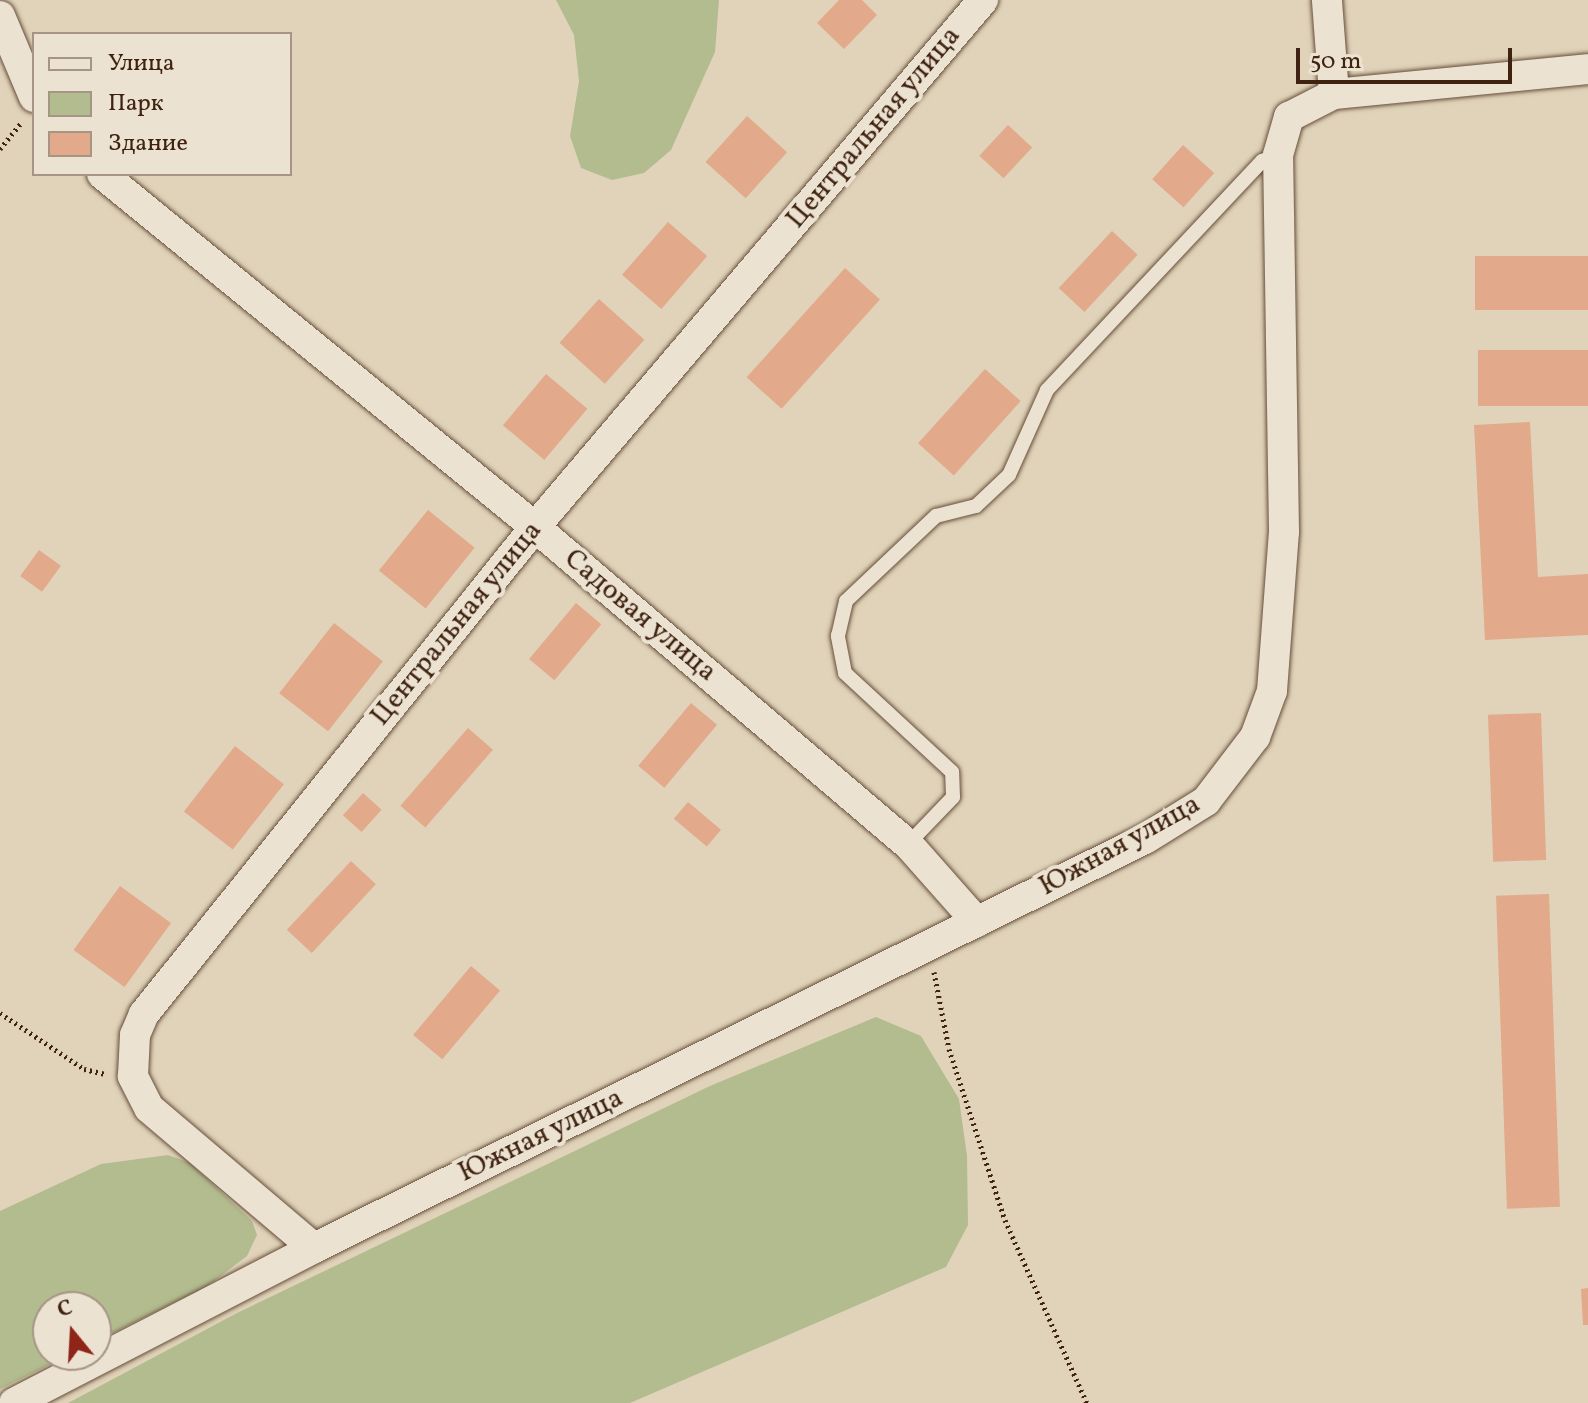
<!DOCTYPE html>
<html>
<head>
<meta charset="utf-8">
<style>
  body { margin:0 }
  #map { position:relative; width:1588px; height:1403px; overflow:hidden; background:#e0d3b9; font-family:Vollkorn,serif }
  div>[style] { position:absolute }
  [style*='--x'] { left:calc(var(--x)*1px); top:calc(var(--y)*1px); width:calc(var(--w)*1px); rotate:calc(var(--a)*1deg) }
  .green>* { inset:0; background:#b3bc8f }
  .building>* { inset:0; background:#e2a98b; transform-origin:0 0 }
  .path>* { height:5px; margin-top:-2.5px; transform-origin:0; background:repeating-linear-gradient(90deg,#3f220f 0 2px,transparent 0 6px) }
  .roads { filter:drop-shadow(0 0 2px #674e3a) drop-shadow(0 0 2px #674e3a) }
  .service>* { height:14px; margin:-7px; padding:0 7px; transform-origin:7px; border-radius:7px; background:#ebe2d2 }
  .minor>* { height:30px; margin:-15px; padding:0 15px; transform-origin:15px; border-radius:15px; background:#ebe2d2 }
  span { translate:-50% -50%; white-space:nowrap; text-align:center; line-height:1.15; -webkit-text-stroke:8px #ebe2d2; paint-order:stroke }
  .street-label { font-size:28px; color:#3f220f }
  .legend { position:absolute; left:32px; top:32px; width:260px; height:144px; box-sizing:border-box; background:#ebe2d2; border:2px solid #a69584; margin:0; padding:10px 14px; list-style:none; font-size:24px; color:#3f220f }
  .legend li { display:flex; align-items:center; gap:16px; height:40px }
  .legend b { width:40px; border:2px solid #a69584 }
  .north { position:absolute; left:32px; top:1291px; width:80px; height:80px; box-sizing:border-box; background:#ebe2d2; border:2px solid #a69584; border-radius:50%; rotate:342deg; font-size:22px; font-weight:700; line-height:32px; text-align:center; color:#3f220f }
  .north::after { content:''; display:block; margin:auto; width:28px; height:36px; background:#8f2418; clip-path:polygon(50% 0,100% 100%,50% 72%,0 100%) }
  .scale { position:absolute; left:1296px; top:48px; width:216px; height:36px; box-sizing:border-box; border:4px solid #3f220f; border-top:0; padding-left:10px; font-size:24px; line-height:28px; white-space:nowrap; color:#3f220f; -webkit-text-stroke:6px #ebe2d2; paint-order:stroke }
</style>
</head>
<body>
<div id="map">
  <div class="green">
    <i style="clip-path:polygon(556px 0,719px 0,715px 52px,671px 150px,644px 173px,612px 180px,581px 168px,570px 136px,579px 81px,574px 35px)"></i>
    <i style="clip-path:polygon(876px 1017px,921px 1036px,959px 1099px,967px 1156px,968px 1225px,946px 1267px,630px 1403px,68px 1403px,237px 1313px,710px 1086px)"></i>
    <i style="clip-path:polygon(168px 1155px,190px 1163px,252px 1221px,257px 1235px,247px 1256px,206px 1287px,96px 1341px,96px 1307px,48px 1307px,48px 1355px,69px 1355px,0 1389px,0 1211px,101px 1164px)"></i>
  </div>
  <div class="building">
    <i style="clip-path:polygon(839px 0,862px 0,877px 15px,844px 49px,817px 23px)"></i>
    <i style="left:747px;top:116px;width:54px;height:62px;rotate:42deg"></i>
    <i style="left:1008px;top:125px;width:33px;height:42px;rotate:43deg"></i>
    <i style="left:1183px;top:145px;width:42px;height:46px;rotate:42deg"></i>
    <i style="left:668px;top:222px;width:52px;height:70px;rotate:41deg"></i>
    <i style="left:1112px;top:231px;width:35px;height:78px;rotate:43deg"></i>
    <i style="left:1588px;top:256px;width:54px;height:113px;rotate:90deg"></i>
    <i style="left:845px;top:268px;width:47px;height:147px;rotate:42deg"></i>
    <i style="left:599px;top:299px;width:61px;height:59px;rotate:42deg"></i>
    <i style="left:1588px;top:350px;width:56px;height:110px;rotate:90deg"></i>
    <i style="left:985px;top:369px;width:48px;height:100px;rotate:42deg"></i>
    <i style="left:546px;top:374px;width:54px;height:67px;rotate:40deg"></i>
    <i style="clip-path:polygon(1530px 422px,1538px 577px,1588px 574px,1588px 635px,1485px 640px,1474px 425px)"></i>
    <i style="left:428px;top:510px;width:60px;height:78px;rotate:39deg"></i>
    <i style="left:39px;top:550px;width:27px;height:32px;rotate:36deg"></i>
    <i style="left:576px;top:603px;width:33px;height:73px;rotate:40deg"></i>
    <i style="left:334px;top:623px;width:62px;height:89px;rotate:38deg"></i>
    <i style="left:691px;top:703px;width:34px;height:82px;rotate:40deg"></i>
    <i style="left:1541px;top:713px;width:147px;height:53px;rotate:88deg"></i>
    <i style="left:468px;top:728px;width:33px;height:103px;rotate:41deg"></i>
    <i style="left:235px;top:746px;width:62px;height:83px;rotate:38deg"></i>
    <i style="left:363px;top:793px;width:25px;height:30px;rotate:42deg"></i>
    <i style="left:688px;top:802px;width:43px;height:22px;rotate:40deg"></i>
    <i style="left:351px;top:861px;width:34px;height:94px;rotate:43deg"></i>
    <i style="left:120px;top:886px;width:63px;height:79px;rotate:36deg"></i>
    <i style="left:1549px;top:894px;width:313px;height:53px;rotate:88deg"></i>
    <i style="left:471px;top:966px;width:38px;height:90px;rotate:40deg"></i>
    <i style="clip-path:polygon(1588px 1288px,1588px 1325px,1583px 1325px,1581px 1289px)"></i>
  </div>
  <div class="path">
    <i style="--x:0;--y:149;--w:33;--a:-51"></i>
    <i style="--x:934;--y:972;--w:78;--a:79"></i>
    <i style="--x:949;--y:1049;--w:180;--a:71.9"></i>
    <i style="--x:1005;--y:1220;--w:201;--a:65.9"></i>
    <i style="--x:0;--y:1013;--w:101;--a:33.7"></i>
    <i style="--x:84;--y:1069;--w:22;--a:13"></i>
  </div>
  <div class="roads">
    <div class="service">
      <i style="--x:908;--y:844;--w:65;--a:-46.2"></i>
      <i style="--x:953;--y:797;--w:25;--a:-92"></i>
      <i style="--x:952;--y:772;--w:146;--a:-137.2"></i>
      <i style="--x:845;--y:673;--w:38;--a:-101"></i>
      <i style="--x:838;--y:636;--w:36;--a:-77"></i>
      <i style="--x:846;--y:601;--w:124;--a:-43.4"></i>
      <i style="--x:936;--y:516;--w:41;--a:-14"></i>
      <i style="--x:976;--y:506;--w:45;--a:-43.2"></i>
      <i style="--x:1009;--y:475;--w:93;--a:-65.9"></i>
      <i style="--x:1047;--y:390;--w:314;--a:-46.8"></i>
      <i style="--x:1262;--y:161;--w:17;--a:-21"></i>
    </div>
    <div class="minor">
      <i style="--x:0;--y:16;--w:88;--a:67.2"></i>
      <i style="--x:1334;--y:94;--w:255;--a:-5.6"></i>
      <i style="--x:102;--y:174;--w:559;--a:39.19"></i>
      <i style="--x:535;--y:527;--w:490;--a:40.4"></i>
      <i style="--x:908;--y:844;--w:104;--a:48.5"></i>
      <i style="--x:314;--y:1248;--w:216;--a:-139.7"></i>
      <i style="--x:149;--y:1108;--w:36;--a:-117"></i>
      <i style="--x:133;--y:1076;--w:41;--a:-87.2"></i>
      <i style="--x:135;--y:1035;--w:23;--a:-67"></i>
      <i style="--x:144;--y:1014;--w:625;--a:-51.24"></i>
      <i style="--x:535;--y:527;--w:692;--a:-49.63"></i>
      <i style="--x:14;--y:1403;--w:338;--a:-27.3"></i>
      <i style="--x:314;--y:1248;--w:926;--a:-26.21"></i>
      <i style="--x:1145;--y:839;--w:72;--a:-31.9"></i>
      <i style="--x:1206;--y:801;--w:81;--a:-52.6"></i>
      <i style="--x:1255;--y:737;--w:49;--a:-69.7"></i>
      <i style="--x:1272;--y:691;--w:159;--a:-85.7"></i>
      <i style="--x:1284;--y:532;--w:377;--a:-90.9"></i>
      <i style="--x:1278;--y:155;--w:40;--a:-74"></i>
      <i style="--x:1289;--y:117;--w:51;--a:-27.1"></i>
      <i style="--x:1334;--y:94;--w:94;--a:-94.3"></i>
    </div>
  </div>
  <div class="street-label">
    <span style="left:874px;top:128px;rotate:-50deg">Центральная улица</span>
    <span style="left:640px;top:616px;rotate:40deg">Садовая улица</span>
    <span style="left:457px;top:624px;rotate:-51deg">Центральная улица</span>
    <span style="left:1120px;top:846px;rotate:-29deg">Южная улица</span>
    <span style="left:541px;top:1136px;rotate:-26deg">Южная улица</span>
  </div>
  <ul class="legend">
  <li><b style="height:10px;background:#ebe2d2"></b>Улица</li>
  <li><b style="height:22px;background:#b3bc8f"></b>Парк</li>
  <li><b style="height:22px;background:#e2a98b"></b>Здание</li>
  </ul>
  <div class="north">С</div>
  <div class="scale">50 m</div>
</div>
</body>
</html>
